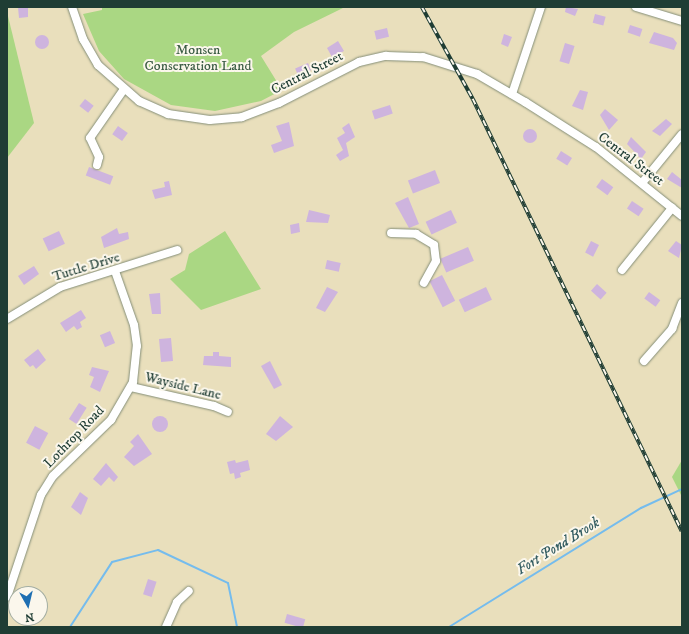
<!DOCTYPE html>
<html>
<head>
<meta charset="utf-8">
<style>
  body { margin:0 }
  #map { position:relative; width:689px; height:634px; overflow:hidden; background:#e9dfbc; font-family:"IM FELL DW Pica",serif }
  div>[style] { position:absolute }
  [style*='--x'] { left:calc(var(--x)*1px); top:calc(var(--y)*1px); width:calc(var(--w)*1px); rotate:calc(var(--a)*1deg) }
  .green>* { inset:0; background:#aad783 }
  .stream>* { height:2px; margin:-1px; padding:0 1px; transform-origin:1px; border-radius:1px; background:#75bced }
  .building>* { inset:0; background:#ceb4de; transform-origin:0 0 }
  .round { border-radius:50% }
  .roads { filter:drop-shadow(0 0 1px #848e78) drop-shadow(0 0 1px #848e78) }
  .minor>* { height:8px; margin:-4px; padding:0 4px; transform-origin:4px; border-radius:4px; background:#fff }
  .rail>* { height:3.5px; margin-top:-1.75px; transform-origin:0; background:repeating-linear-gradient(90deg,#fbf7ec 0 6px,#1f3d34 0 12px); box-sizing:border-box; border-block:1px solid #1f3d34 }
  span { translate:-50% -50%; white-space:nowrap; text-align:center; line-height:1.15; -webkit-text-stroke:4px #fbf7ec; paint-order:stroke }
  .park-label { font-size:14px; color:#3b5c44 }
  .street-label { font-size:14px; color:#1f3d34 }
  .water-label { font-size:15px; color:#345d62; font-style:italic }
  .frame { position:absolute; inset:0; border:8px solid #1f3d34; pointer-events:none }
  .north { position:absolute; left:8px; top:586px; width:40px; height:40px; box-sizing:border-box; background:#fbf7ec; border:1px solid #a3ada2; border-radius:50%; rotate:172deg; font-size:11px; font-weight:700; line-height:16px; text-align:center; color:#1f3d34 }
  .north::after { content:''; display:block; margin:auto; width:14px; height:18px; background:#1f6fb2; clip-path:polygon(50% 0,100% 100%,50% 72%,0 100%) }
</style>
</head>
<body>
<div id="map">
  <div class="green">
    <i style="clip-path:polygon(102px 7px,345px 7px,294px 32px,261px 56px,282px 90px,261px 101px,215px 111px,171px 105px,124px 79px,99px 51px,83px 14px,102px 10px)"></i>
    <i style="clip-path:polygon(7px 12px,34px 123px,7px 158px)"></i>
    <i style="clip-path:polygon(225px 231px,261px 289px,201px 310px,170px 279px,185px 270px,189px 254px)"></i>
    <i style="clip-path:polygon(682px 460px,682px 497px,672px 477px)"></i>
  </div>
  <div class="stream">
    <i style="--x:70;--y:627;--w:77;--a:-57.1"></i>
    <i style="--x:112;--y:562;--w:48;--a:-14.6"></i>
    <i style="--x:158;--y:550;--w:77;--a:25.2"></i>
    <i style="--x:228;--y:583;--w:45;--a:78.4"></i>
    <i style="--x:449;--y:627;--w:226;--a:-31.8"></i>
    <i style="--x:641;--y:508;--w:45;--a:-24.9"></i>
  </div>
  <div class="building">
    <i style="clip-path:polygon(18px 7px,28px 7px,28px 17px,19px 18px)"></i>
    <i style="clip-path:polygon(566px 7px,578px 9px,575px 16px,565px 12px)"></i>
    <i style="left:595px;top:14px;width:11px;height:9px;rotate:15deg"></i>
    <i style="left:630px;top:25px;width:13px;height:8px;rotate:18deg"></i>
    <i style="left:387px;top:28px;width:9px;height:13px;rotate:77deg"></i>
    <i style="clip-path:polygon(654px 32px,673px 38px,677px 43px,674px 50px,649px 43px)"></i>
    <i style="clip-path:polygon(504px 34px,512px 37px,508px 47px,501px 44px)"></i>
    <i class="round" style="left:35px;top:35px;width:14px;height:14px"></i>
    <i style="clip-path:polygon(338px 41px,344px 51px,332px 57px,327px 48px)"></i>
    <i style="left:565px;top:43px;width:10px;height:19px;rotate:17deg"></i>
    <i style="left:308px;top:63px;width:8px;height:14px;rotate:67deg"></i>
    <i style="clip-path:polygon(580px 90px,588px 92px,583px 110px,572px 106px)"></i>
    <i style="left:85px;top:99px;width:11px;height:9px;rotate:38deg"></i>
    <i style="left:390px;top:105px;width:9px;height:19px;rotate:72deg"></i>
    <i style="clip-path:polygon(605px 109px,618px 120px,609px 130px,600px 115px)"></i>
    <i style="clip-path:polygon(666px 119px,672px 124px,660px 136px,652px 131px)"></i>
    <i style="clip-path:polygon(289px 122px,294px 146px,274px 153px,271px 145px,282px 141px,276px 126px)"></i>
    <i style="clip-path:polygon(349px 123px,355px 137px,346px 143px,349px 156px,340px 161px,336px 155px,343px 150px,337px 138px,345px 133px,342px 128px)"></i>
    <i style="left:118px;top:126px;width:12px;height:10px;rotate:35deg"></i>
    <i class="round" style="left:523px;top:129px;width:14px;height:14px"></i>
    <i style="clip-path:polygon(631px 137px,646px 152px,641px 159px,627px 144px)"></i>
    <i style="left:561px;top:151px;width:13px;height:9px;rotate:32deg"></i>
    <i style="left:89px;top:167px;width:26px;height:9px;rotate:21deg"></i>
    <i style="left:435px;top:170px;width:14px;height:29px;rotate:69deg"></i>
    <i style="clip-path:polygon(672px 172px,682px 180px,682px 188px,667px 179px)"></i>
    <i style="left:602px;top:179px;width:14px;height:10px;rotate:36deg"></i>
    <i style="clip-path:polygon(169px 181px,172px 195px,155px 199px,152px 190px,165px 187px,164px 182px)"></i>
    <i style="clip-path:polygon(408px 197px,419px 224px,409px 228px,395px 203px)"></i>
    <i style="left:632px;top:201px;width:14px;height:9px;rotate:34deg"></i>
    <i style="clip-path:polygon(309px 210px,330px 215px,328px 223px,306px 222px)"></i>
    <i style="left:451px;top:210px;width:14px;height:28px;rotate:65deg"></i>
    <i style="clip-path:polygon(299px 223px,300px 232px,291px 234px,290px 225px)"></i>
    <i style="clip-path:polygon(117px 228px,119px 234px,128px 232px,129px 239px,104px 248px,101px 237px)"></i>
    <i style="left:59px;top:231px;width:14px;height:18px;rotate:65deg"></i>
    <i style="left:591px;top:241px;width:9px;height:13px;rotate:27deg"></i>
    <i style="clip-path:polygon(676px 241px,682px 245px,679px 258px,668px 251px)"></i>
    <i style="left:468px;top:247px;width:15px;height:30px;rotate:67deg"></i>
    <i style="left:327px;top:260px;width:14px;height:9px;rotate:12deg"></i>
    <i style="clip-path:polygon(34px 266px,39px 274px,24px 285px,18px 276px)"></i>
    <i style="left:442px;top:275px;width:29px;height:14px;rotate:63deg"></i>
    <i style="left:597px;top:284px;width:13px;height:9px;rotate:42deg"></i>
    <i style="clip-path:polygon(327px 287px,338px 292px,325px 312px,316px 308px)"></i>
    <i style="left:486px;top:287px;width:14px;height:30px;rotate:65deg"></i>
    <i style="left:649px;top:292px;width:14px;height:8px;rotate:36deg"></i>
    <i style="clip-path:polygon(160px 293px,161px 314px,152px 314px,149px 294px)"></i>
    <i style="clip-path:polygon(81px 310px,86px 318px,80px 322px,82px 327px,77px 330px,74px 326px,66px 332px,60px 323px)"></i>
    <i style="left:110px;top:331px;width:13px;height:11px;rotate:67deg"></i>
    <i style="left:171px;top:338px;width:23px;height:12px;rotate:85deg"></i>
    <i style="clip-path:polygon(38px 349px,46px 360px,36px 369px,33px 365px,30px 367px,24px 360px)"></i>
    <i style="clip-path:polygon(213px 352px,219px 352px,219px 356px,231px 357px,231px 367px,203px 365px,204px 356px,213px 356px)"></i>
    <i style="clip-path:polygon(270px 361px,282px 385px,274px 389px,261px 366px)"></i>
    <i style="clip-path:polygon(92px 367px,109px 371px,100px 392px,90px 387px,94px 377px,89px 375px)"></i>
    <i style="left:79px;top:403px;width:9px;height:19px;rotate:32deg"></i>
    <i class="round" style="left:152px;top:416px;width:16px;height:16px"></i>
    <i style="clip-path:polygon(280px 416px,293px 427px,276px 441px,266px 434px)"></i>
    <i style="left:35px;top:426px;width:15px;height:19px;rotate:28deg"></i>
    <i style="clip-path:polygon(138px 434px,152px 454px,134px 466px,124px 457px,134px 446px,130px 442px)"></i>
    <i style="clip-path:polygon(235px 460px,236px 463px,248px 460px,250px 470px,240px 473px,241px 477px,235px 479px,234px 473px,230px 474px,227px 462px)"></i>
    <i style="clip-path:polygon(106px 463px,118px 477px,114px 482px,109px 477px,101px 486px,93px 479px)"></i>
    <i style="clip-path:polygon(80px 492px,88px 498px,81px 515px,71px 507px)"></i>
    <i style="left:148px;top:579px;width:9px;height:16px;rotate:18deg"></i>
    <i style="left:287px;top:614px;width:19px;height:9px;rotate:16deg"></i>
  </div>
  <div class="roads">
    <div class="minor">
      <i style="--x:72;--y:7;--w:34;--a:71"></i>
      <i style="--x:83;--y:39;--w:30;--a:60"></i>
      <i style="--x:98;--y:65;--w:55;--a:41.3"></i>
      <i style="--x:139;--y:101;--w:32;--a:24"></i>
      <i style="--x:168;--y:114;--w:42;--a:8.1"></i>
      <i style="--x:210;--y:120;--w:32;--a:-5"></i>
      <i style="--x:242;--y:117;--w:40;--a:-21"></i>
      <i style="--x:279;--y:103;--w:90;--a:-27.1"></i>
      <i style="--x:359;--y:62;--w:28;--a:-13"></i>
      <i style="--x:386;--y:56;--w:37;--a:2"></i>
      <i style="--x:423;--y:57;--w:57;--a:17.5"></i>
      <i style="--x:477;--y:74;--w:56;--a:30.3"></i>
      <i style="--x:525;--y:102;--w:84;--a:32.4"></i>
      <i style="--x:596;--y:147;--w:110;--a:38.7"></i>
      <i style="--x:636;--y:7;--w:48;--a:16.9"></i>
      <i style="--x:512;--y:94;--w:92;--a:-71.6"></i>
      <i style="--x:97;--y:165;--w:8;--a:-76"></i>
      <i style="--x:99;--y:157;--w:21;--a:-115"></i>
      <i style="--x:90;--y:138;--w:60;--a:-55.2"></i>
      <i style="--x:642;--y:183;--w:63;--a:-50.8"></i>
      <i style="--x:391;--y:233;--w:25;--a:2"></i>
      <i style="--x:416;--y:234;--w:21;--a:31"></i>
      <i style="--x:434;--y:245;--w:16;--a:83"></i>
      <i style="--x:436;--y:261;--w:25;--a:119"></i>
      <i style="--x:622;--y:270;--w:80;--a:-51.1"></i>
      <i style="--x:7;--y:319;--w:62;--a:-31.1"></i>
      <i style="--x:60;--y:287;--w:123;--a:-17.5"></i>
      <i style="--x:644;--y:361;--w:43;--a:-48.8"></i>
      <i style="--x:672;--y:329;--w:28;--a:-69"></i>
      <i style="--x:131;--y:387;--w:85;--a:12.9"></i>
      <i style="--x:214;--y:406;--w:15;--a:23"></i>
      <i style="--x:7;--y:597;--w:108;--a:-71.6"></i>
      <i style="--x:41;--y:495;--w:22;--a:-58"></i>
      <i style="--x:53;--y:476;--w:81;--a:-44"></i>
      <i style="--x:111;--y:420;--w:44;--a:-59.9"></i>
      <i style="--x:133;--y:382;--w:36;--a:-84"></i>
      <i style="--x:137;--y:346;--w:21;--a:-98"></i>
      <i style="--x:134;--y:325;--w:57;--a:-109.4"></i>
      <i style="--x:166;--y:627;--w:27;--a:-66"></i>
      <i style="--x:177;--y:602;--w:16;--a:-43"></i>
    </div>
  </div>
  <div class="rail">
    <i style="--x:422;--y:7;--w:105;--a:61"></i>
    <i style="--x:473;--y:99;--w:480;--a:64.2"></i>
  </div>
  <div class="park-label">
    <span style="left:198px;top:58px">Monsen<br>Conservation Land</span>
  </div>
  <div class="street-label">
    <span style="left:307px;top:73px;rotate:-27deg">Central Street</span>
    <span style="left:631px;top:159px;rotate:37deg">Central Street</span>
    <span style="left:86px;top:267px;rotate:-17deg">Tuttle Drive</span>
    <span style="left:183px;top:386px;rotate:14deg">Wayside Lane</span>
    <span style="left:74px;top:437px;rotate:-46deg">Lothrop Road</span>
  </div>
  <div class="water-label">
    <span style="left:558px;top:546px;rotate:-32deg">Fort Pond Brook</span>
  </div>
  <div class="frame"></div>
  <div class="north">N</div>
</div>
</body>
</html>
